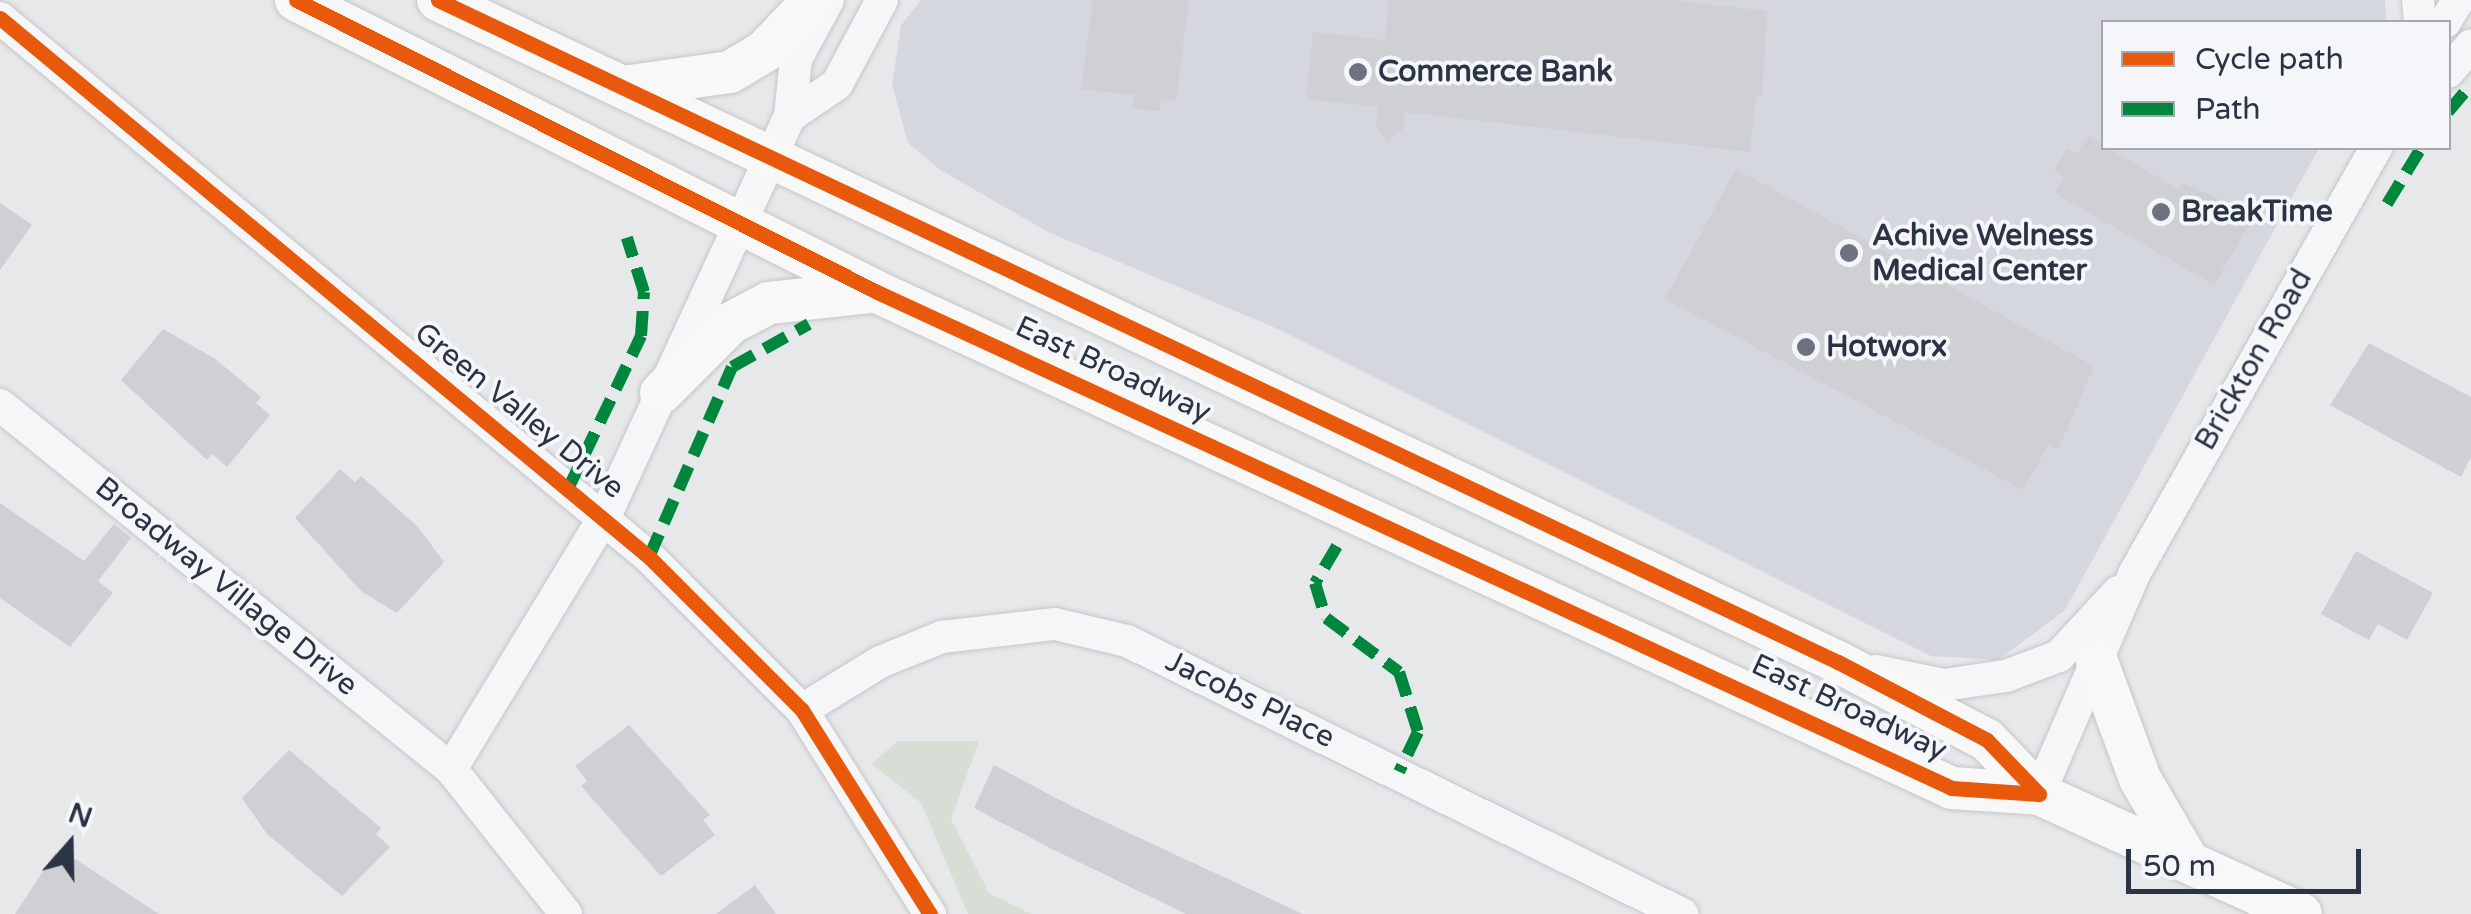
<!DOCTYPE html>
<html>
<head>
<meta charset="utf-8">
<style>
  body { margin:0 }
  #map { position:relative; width:2471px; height:914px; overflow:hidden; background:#e6e8ea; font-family:"Varela Round",sans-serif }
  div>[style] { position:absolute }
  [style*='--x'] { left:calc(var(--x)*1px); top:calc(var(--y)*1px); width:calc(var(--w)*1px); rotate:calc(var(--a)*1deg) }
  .built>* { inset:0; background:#d4d7dd }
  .green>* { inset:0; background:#d6ded6 }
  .building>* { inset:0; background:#ced0d3 }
  .roads { filter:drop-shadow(0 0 2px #c4c6c8) drop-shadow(0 0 2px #c4c6c8) }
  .minor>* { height:32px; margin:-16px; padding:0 16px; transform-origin:16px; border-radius:16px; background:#f5f6f7 }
  .major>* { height:42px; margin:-21px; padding:0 21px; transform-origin:21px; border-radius:21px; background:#f8f8f8 }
  .quiet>* { height:12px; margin-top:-6px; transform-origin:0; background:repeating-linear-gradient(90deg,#00873e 0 25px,transparent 0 37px) }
  .cycleway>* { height:15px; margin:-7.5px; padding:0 7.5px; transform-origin:7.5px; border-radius:7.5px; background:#e8590c }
  .dots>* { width:28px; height:28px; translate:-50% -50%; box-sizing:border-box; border:5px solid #f4f6f9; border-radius:50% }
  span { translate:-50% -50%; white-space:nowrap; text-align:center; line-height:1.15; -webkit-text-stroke:8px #f4f6f9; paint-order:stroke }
  .poi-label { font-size:30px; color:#2b3445; font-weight:700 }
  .left { translate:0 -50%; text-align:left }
  .street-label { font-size:30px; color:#2b3445 }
  .legend { position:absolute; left:2101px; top:20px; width:350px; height:130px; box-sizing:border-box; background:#f4f6f9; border:2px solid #a4a8b1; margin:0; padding:12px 18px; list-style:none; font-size:30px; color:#2b3445 }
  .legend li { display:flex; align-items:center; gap:20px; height:50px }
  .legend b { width:50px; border:2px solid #a4a8b1 }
  .north { position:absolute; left:20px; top:794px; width:100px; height:100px; -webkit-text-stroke:8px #f4f6f9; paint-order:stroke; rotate:20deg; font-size:28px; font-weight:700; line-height:40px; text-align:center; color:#2b3445 }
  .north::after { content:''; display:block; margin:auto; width:35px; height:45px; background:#2b3445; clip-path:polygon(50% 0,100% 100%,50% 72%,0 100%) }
  .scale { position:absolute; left:2126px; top:849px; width:235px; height:45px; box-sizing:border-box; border:5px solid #2b3445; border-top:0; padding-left:12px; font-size:30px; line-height:35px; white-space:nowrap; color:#2b3445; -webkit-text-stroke:8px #f4f6f9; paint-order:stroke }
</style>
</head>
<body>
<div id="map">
  <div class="built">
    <i style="clip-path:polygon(921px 0,2385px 0,2386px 22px,2104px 22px,2104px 148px,2319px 148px,2065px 610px,1998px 660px,1931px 656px,1278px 329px,1048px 232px,939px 169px,908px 143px,892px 85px,901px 25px)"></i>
  </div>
  <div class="green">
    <i style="clip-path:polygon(897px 741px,979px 741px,951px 819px,989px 893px,1031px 914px,968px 914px,921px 803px,872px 764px)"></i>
  </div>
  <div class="building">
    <i style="clip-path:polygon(1093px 0,1189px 0,1176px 101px,1161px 100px,1160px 111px,1132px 108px,1134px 95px,1081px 89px)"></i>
    <i style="clip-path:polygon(1389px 0,1669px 0,1767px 11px,1762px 97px,1756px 96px,1750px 152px,1405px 112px,1403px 129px,1388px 141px,1376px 126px,1378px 107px,1306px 99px,1313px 32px,1385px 40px)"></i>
    <i style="clip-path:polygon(2088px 136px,2179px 190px,2183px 183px,2237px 207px,2231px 217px,2248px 226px,2214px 285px,2055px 193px,2064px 177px,2054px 171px,2067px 148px,2077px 154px)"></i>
    <i style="clip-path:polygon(1736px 169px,2094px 366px,2058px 450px,2049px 444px,2023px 490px,1665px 299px)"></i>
    <i style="clip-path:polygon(0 203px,32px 225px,0 270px)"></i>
    <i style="clip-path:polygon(163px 329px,214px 358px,261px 397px,256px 403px,270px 415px,227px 467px,212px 454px,207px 460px,121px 380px)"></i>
    <i style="clip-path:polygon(2369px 343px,2471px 397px,2471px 457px,2461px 477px,2330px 405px)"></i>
    <i style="clip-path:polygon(340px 469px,355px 482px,361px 476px,418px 527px,444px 562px,397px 613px,361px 591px,295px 518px)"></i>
    <i style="clip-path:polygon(0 503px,84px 561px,114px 524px,131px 538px,98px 581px,113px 593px,70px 647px,0 598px)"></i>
    <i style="clip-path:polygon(2356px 551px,2433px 593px,2407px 640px,2378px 624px,2369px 640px,2321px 614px)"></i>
    <i style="clip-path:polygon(629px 725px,710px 815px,703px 820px,715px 835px,661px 876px,581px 786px,587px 781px,575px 766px)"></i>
    <i style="clip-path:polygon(289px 750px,381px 828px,376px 834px,390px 847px,342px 896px,267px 834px,242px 798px)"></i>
    <i style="clip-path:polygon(994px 765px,1073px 807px,1303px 914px,1186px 914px,1050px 848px,974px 808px)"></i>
    <i style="clip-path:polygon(55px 853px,71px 864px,75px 859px,159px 914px,15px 914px)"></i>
    <i style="clip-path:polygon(755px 885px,776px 914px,716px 914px)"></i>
  </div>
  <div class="roads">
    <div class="minor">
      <i style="--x:2418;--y:0;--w:22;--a:85"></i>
      <i style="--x:0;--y:18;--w:844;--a:39.71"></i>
      <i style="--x:649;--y:557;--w:216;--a:45"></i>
      <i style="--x:802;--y:710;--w:241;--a:57.9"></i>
      <i style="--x:2445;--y:22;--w:26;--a:-59"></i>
      <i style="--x:2448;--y:72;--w:35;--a:-49"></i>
      <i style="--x:790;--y:116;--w:57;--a:-34.2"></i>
      <i style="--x:837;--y:84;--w:95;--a:-61.8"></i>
      <i style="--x:0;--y:405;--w:580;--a:38.91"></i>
      <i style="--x:451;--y:769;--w:185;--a:51.6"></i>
      <i style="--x:1876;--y:671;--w:69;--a:11.6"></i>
      <i style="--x:1944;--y:685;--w:63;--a:-8.3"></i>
      <i style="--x:2006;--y:676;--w:57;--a:-20.7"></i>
      <i style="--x:2059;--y:656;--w:87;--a:-47.3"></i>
      <i style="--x:802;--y:710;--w:92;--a:-31.6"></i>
      <i style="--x:880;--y:662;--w:67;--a:-22"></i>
      <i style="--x:942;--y:637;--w:114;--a:-6.6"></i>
      <i style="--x:1055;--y:624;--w:74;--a:13.3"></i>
      <i style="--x:1127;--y:641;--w:619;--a:26.19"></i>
      <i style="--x:451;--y:769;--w:296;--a:-58.7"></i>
      <i style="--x:605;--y:516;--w:441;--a:-65.2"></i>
      <i style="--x:790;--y:116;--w:57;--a:-84"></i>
      <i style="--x:796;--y:59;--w:67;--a:-61.5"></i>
      <i style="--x:2039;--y:794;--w:240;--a:-66.6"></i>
      <i style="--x:2134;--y:574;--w:490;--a:-60.4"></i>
    </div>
    <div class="major">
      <i style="--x:296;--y:0;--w:650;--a:26.68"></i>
      <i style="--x:877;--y:292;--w:1184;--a:24.77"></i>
      <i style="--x:1952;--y:788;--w:87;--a:3.9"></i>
      <i style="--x:2039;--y:794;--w:288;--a:24.6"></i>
      <i style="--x:438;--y:0;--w:1549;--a:25.31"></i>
      <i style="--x:1838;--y:662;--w:168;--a:27.6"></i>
      <i style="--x:1987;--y:740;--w:75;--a:46.1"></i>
      <i style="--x:623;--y:87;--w:108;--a:-8"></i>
      <i style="--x:730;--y:72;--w:41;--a:-31"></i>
      <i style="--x:765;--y:51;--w:70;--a:-46.7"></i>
      <i style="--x:661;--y:393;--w:99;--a:-45"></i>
      <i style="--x:731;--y:323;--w:43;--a:-27.8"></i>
      <i style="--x:769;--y:303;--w:103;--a:-6.2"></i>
      <i style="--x:2097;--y:662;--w:125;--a:69.8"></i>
      <i style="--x:2140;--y:779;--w:95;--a:59.7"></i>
    </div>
  </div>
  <div class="quiet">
    <i style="--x:2448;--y:112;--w:35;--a:-50"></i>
    <i style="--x:2387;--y:204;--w:66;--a:-58.7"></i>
    <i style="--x:568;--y:489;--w:170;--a:-64.5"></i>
    <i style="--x:641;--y:336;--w:44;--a:-86.1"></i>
    <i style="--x:644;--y:292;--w:57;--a:-107.5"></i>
    <i style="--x:1337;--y:546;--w:43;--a:120.7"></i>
    <i style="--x:1315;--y:583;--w:37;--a:73"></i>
    <i style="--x:1326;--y:618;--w:91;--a:36.5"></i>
    <i style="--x:1399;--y:672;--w:63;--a:72.4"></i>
    <i style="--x:1418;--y:732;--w:44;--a:115.4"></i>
    <i style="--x:649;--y:557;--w:207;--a:-66.4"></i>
    <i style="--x:732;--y:367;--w:88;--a:-29.2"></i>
  </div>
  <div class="cycleway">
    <i style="--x:296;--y:0;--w:650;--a:26.68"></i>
    <i style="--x:877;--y:292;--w:1184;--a:24.77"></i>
    <i style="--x:1952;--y:788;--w:87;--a:3.9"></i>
    <i style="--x:438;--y:0;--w:1549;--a:25.31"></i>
    <i style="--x:1838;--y:662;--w:168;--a:27.6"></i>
    <i style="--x:1987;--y:740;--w:75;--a:46.1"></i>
    <i style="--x:0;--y:18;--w:844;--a:39.71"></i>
    <i style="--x:649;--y:557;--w:216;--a:45"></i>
    <i style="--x:802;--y:710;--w:241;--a:57.9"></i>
  </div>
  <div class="dots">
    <i style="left:1358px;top:72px;background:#6c737f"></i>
    <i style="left:2161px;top:212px;background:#6c737f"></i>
    <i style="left:1849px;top:253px;background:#6c737f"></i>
    <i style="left:1806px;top:347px;background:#6c737f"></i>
  </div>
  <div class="poi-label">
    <span class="left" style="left:1378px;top:72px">Commerce Bank</span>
    <span class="left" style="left:2181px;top:212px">BreakTime</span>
    <span class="left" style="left:1872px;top:253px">Achive Welness<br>Medical Center</span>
    <span class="left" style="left:1826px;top:347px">Hotworx</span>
  </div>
  <div class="street-label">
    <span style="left:2254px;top:360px;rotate:-60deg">Brickton Road</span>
    <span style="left:1113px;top:370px;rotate:25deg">East Broadway</span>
    <span style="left:519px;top:411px;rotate:39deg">Green Valley Drive</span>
    <span style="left:226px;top:587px;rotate:39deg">Broadway Village Drive</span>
    <span style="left:1250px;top:700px;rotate:26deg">Jacobs Place</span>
    <span style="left:1849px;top:708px;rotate:25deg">East Broadway</span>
  </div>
  <ul class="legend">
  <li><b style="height:12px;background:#e8590c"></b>Cycle path</li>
  <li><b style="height:12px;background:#00873e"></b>Path</li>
  </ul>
  <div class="north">N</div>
  <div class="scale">50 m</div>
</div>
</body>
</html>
